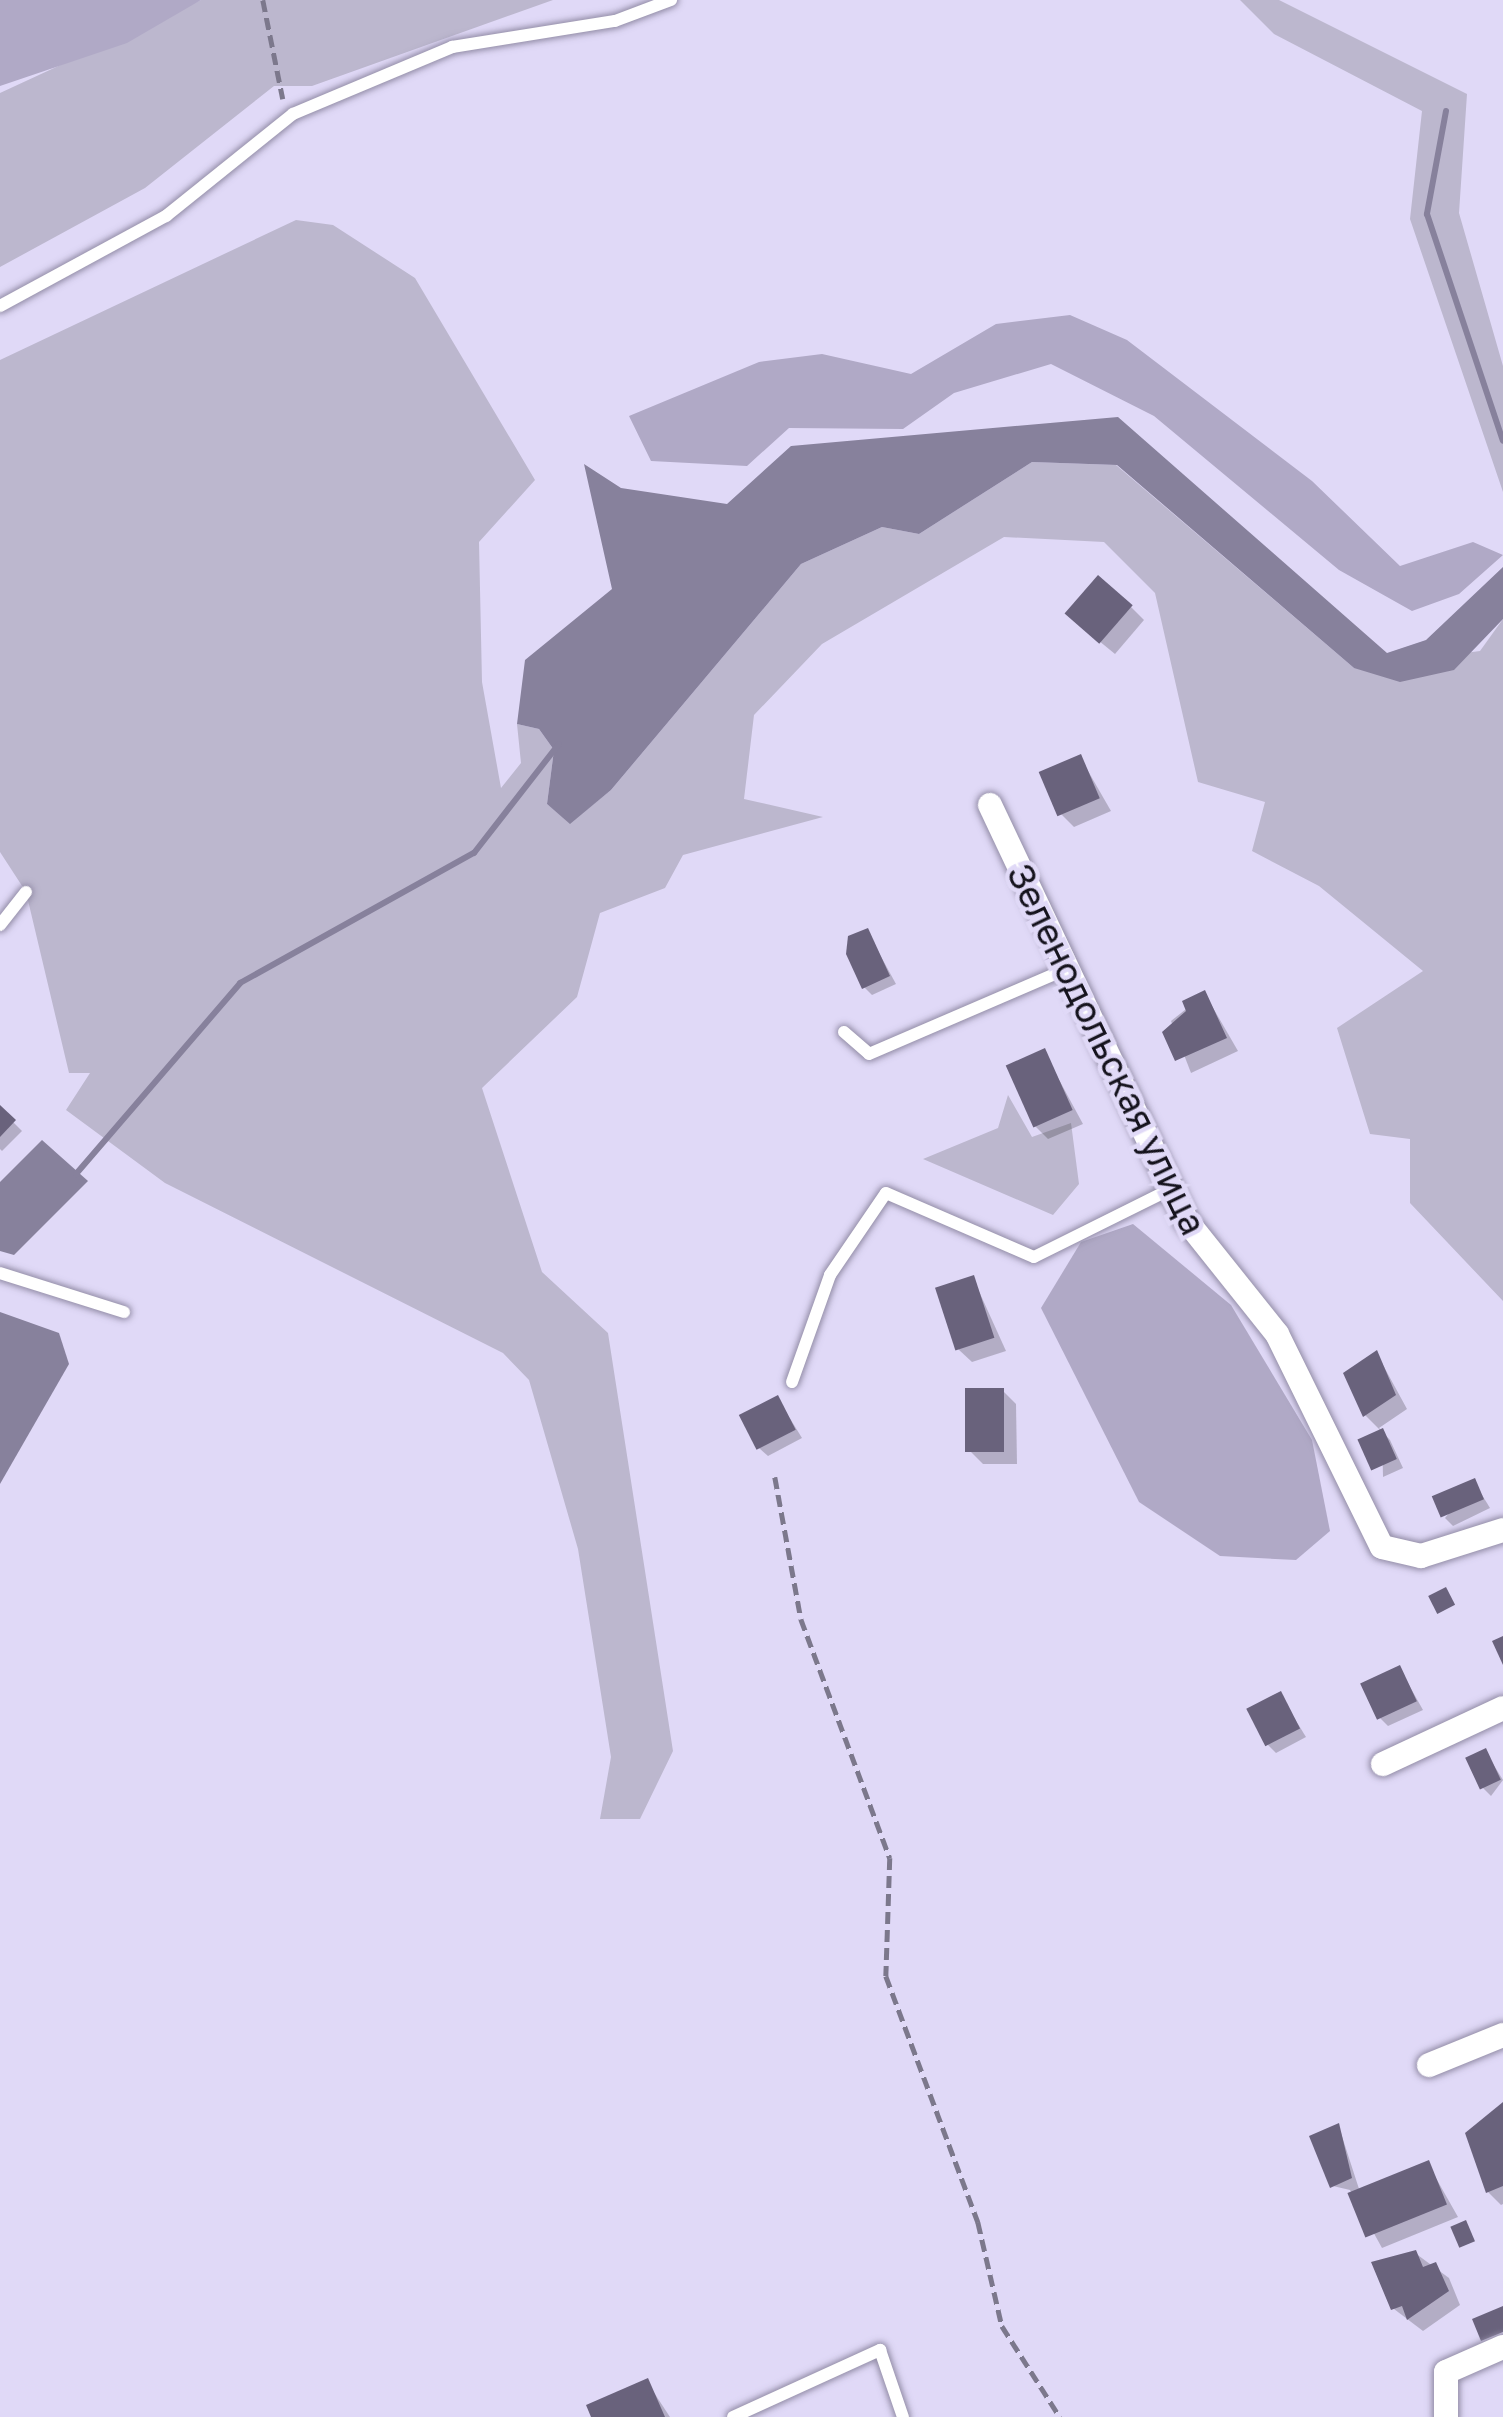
<!DOCTYPE html>
<html>
<head>
<meta charset="utf-8">
<style>
  body { margin:0 }
  #map { position:relative; width:1503px; height:2417px; overflow:hidden; background:#e0d9f7; font-family:"Golos Text",sans-serif }
  div>[style] { position:absolute }
  [style*='--x'] { left:calc(var(--x)*1px); top:calc(var(--y)*1px); width:calc(var(--w)*1px); rotate:calc(var(--a)*1deg) }
  .green>* { inset:0; background:#bcb7ce }
  .forest>* { inset:0; background:#b0a9c6 }
  .water>* { inset:0; background:#87819c }
  .shadow>* { inset:0; background:#0003 }
  .stream>* { height:6px; margin:-3px; padding:0 3px; transform-origin:3px; border-radius:3px; background:#87819c }
  .building>* { inset:0; background:#69627c; transform-origin:0 0 }
  .path>* { height:4.5px; margin-top:-2.25px; transform-origin:0; background:repeating-linear-gradient(90deg,#7c788c 0 12px,transparent 0 18px) }
  .roads { filter:drop-shadow(0 0 3px #938da7) drop-shadow(0 0 3px #938da7) }
  .service>* { height:12px; margin:-6px; padding:0 6px; transform-origin:6px; border-radius:6px; background:#fff }
  .minor>* { height:24px; margin:-12px; padding:0 12px; transform-origin:12px; border-radius:12px; background:#fff }
  span { translate:-50% -50%; white-space:nowrap; text-align:center; line-height:1.15; -webkit-text-stroke:9px #e0d9f7; paint-order:stroke }
  .street-label { font-size:36px; color:#15131d }
</style>
</head>
<body>
<div id="map">
  <div class="green">
    <i style="clip-path:polygon(201px 0,553px 0,312px 86px,274px 86px,145px 188px,0 267px,0 93px)"></i>
    <i style="clip-path:polygon(1240px 0,1279px 0,1467px 94px,1459px 213px,1503px 366px,1503px 492px,1410px 219px,1422px 111px,1274px 34px)"></i>
    <i style="clip-path:polygon(296px 220px,333px 225px,415px 278px,535px 480px,479px 542px,482px 682px,501px 788px,521px 763px,517px 724px,539px 729px,554px 750px,547px 804px,570px 823px,611px 790px,801px 564px,882px 527px,919px 534px,1032px 462px,1116px 465px,1354px 668px,1480px 651px,1503px 619px,1503px 1301px,1410px 1203px,1410px 1139px,1370px 1134px,1337px 1028px,1423px 971px,1319px 886px,1252px 851px,1265px 802px,1198px 782px,1155px 593px,1104px 542px,1004px 537px,822px 644px,754px 715px,744px 799px,823px 817px,683px 855px,665px 888px,600px 913px,577px 997px,482px 1088px,542px 1272px,608px 1333px,673px 1751px,640px 1819px,600px 1819px,611px 1757px,578px 1549px,529px 1380px,503px 1353px,165px 1183px,66px 1110px,90px 1073px,69px 1073px,26px 892px,0 852px,0 360px)"></i>
    <i style="clip-path:polygon(1008px 1095px,1032px 1137px,1071px 1123px,1079px 1184px,1053px 1215px,923px 1159px,998px 1128px)"></i>
  </div>
  <div class="forest">
    <i style="clip-path:polygon(0 0,201px 0,127px 43px,0 86px)"></i>
    <i style="clip-path:polygon(1070px 315px,1127px 340px,1312px 481px,1400px 566px,1473px 542px,1503px 555px,1459px 594px,1412px 611px,1339px 570px,1154px 416px,1051px 364px,954px 393px,903px 429px,789px 428px,747px 466px,651px 461px,629px 416px,759px 362px,822px 354px,911px 374px,996px 324px)"></i>
    <i style="clip-path:polygon(1133px 1224px,1231px 1305px,1312px 1440px,1330px 1531px,1296px 1560px,1220px 1556px,1139px 1502px,1041px 1308px,1081px 1242px)"></i>
  </div>
  <div class="water">
    <i style="clip-path:polygon(1118px 417px,1387px 653px,1426px 640px,1503px 567px,1503px 619px,1454px 670px,1400px 682px,1354px 668px,1117px 465px,1032px 462px,919px 534px,882px 527px,801px 564px,611px 790px,570px 824px,547px 804px,554px 750px,539px 729px,517px 724px,525px 660px,612px 589px,584px 464px,621px 488px,727px 504px,791px 446px)"></i>
    <i style="clip-path:polygon(42px 1140px,88px 1181px,14px 1255px,0 1251px,0 1182px)"></i>
    <i style="clip-path:polygon(0 1312px,59px 1333px,69px 1364px,0 1484px)"></i>
  </div>
  <div class="shadow">
    <i style="clip-path:polygon(1131px 607px,1144px 620px,1115px 654px,1082px 627px)"></i>
    <i style="clip-path:polygon(1080px 757px,1111px 811px,1074px 827px,1061px 814px)"></i>
    <i style="clip-path:polygon(867px 931px,896px 984px,872px 995px,864px 987px)"></i>
    <i style="clip-path:polygon(1205px 994px,1238px 1051px,1191px 1073px,1171px 1021px)"></i>
    <i style="clip-path:polygon(1044px 1052px,1083px 1124px,1048px 1139px,1035px 1126px)"></i>
    <i style="clip-path:polygon(0 1109px,22px 1131px,2px 1151px,0 1149px)"></i>
    <i style="clip-path:polygon(973px 1278px,1006px 1351px,972px 1362px,958px 1349px)"></i>
    <i style="clip-path:polygon(1377px 1354px,1407px 1409px,1379px 1428px,1390px 1440px,1403px 1468px,1383px 1477px,1382px 1432px,1365px 1415px,1347px 1374px)"></i>
    <i style="clip-path:polygon(1003px 1391px,1016px 1404px,1017px 1464px,983px 1464px,970px 1451px)"></i>
    <i style="clip-path:polygon(778px 1399px,802px 1438px,768px 1456px,759px 1448px)"></i>
    <i style="clip-path:polygon(1474px 1482px,1490px 1508px,1453px 1526px,1445px 1518px)"></i>
    <i style="clip-path:polygon(1400px 1669px,1423px 1710px,1388px 1726px,1380px 1718px)"></i>
    <i style="clip-path:polygon(1280px 1695px,1306px 1737px,1276px 1753px,1268px 1745px)"></i>
    <i style="clip-path:polygon(1485px 1751px,1503px 1780px,1491px 1796px,1482px 1787px)"></i>
    <i style="clip-path:polygon(1503px 2107px,1503px 2204px,1501px 2205px,1488px 2192px)"></i>
    <i style="clip-path:polygon(1339px 2127px,1360px 2192px,1428px 2164px,1458px 2217px,1382px 2248px,1350px 2190px,1333px 2186px)"></i>
    <i style="clip-path:polygon(1415px 2253px,1449px 2278px,1460px 2305px,1423px 2331px,1394px 2309px)"></i>
    <i style="clip-path:polygon(647px 2382px,670px 2417px,595px 2417px)"></i>
  </div>
  <div class="stream">
    <i style="--x:1446;--y:111;--w:105;--a:100.5"></i>
    <i style="--x:1427;--y:214;--w:239;--a:71.5"></i>
    <i style="--x:76;--y:1174;--w:252;--a:-49.3"></i>
    <i style="--x:240;--y:983;--w:268;--a:-29.1"></i>
    <i style="--x:474;--y:853;--w:138;--a:-52.1"></i>
  </div>
  <div class="building">
    <i style="left:1098px;top:575px;width:46px;height:51px;rotate:41deg"></i>
    <i style="left:1081px;top:754px;width:48px;height:46px;rotate:67deg"></i>
    <i style="clip-path:polygon(868px 928px,890px 976px,862px 989px,846px 954px,848px 936px)"></i>
    <i style="clip-path:polygon(1205px 990px,1227px 1038px,1175px 1061px,1162px 1032px,1186px 1011px,1182px 1001px)"></i>
    <i style="left:1045px;top:1048px;width:68px;height:43px;rotate:66deg"></i>
    <i style="clip-path:polygon(0 1105px,16px 1120px,0 1137px)"></i>
    <i style="left:974px;top:1275px;width:66px;height:41px;rotate:72deg"></i>
    <i style="clip-path:polygon(1377px 1350px,1396px 1395px,1363px 1417px,1343px 1373px)"></i>
    <i style="left:965px;top:1388px;width:39px;height:64px"></i>
    <i style="left:778px;top:1395px;width:39px;height:44px;rotate:63deg"></i>
    <i style="left:1383px;top:1428px;width:34px;height:28px;rotate:66deg"></i>
    <i style="left:1475px;top:1478px;width:23px;height:47px;rotate:67deg"></i>
    <i style="left:1446px;top:1587px;width:20px;height:20px;rotate:63deg"></i>
    <i style="clip-path:polygon(1503px 1636px,1503px 1665px,1492px 1641px)"></i>
    <i style="left:1400px;top:1665px;width:40px;height:44px;rotate:65deg"></i>
    <i style="left:1281px;top:1691px;width:42px;height:39px;rotate:63deg"></i>
    <i style="left:1486px;top:1748px;width:35px;height:23px;rotate:65deg"></i>
    <i style="clip-path:polygon(1503px 2102px,1503px 2186px,1486px 2193px,1465px 2133px)"></i>
    <i style="clip-path:polygon(1339px 2123px,1352px 2178px,1330px 2188px,1309px 2136px)"></i>
    <i style="left:1429px;top:2160px;width:48px;height:88px;rotate:68deg"></i>
    <i style="left:1466px;top:2220px;width:23px;height:17px;rotate:67deg"></i>
    <i style="clip-path:polygon(1416px 2250px,1423px 2267px,1436px 2262px,1449px 2291px,1407px 2320px,1402px 2306px,1391px 2310px,1371px 2262px)"></i>
    <i style="clip-path:polygon(1503px 2306px,1503px 2332px,1481px 2341px,1472px 2319px)"></i>
    <i style="clip-path:polygon(648px 2378px,665px 2417px,591px 2417px,586px 2405px)"></i>
  </div>
  <div class="path">
    <i style="--x:263;--y:0;--w:101;--a:78.6"></i>
    <i style="--x:775;--y:1477;--w:144;--a:79.6"></i>
    <i style="--x:801;--y:1619;--w:255;--a:69.6"></i>
    <i style="--x:890;--y:1858;--w:118;--a:91.9"></i>
    <i style="--x:886;--y:1976;--w:263;--a:69.5"></i>
    <i style="--x:978;--y:2222;--w:107;--a:77"></i>
    <i style="--x:1002;--y:2326;--w:108;--a:57.5"></i>
  </div>
  <div class="roads">
    <div class="service">
      <i style="--x:0;--y:306;--w:189;--a:-28.5"></i>
      <i style="--x:166;--y:216;--w:163;--a:-38.8"></i>
      <i style="--x:293;--y:114;--w:173;--a:-22.8"></i>
      <i style="--x:452;--y:47;--w:165;--a:-9.1"></i>
      <i style="--x:615;--y:21;--w:60;--a:-20.6"></i>
      <i style="--x:0;--y:925;--w:42;--a:-51.8"></i>
      <i style="--x:844;--y:1032;--w:33;--a:41"></i>
      <i style="--x:869;--y:1054;--w:215;--a:-23.3"></i>
      <i style="--x:0;--y:1273;--w:130;--a:17.5"></i>
      <i style="--x:792;--y:1382;--w:114;--a:-70.4"></i>
      <i style="--x:830;--y:1275;--w:99;--a:-55.7"></i>
      <i style="--x:886;--y:1193;--w:161;--a:23.4"></i>
      <i style="--x:1034;--y:1257;--w:153;--a:-26.4"></i>
      <i style="--x:733;--y:2417;--w:162;--a:-24.5"></i>
      <i style="--x:880;--y:2350;--w:71;--a:71.1"></i>
    </div>
    <div class="minor">
      <i style="--x:990;--y:805;--w:459;--a:64.7"></i>
      <i style="--x:1186;--y:1220;--w:146;--a:51.4"></i>
      <i style="--x:1277;--y:1334;--w:237;--a:63.8"></i>
      <i style="--x:1382;--y:1547;--w:40;--a:13"></i>
      <i style="--x:1421;--y:1556;--w:86;--a:-17.6"></i>
      <i style="--x:1383;--y:1764;--w:132;--a:-25"></i>
      <i style="--x:1429;--y:2065;--w:80;--a:-22.1"></i>
      <i style="--x:1446;--y:2417;--w:45;--a:-90"></i>
      <i style="--x:1446;--y:2372;--w:62;--a:-23.7"></i>
    </div>
  </div>
  <div class="street-label">
    <span style="left:1107px;top:1049px;rotate:64deg">Зеленодольская улица</span>
  </div>
</div>
</body>
</html>
